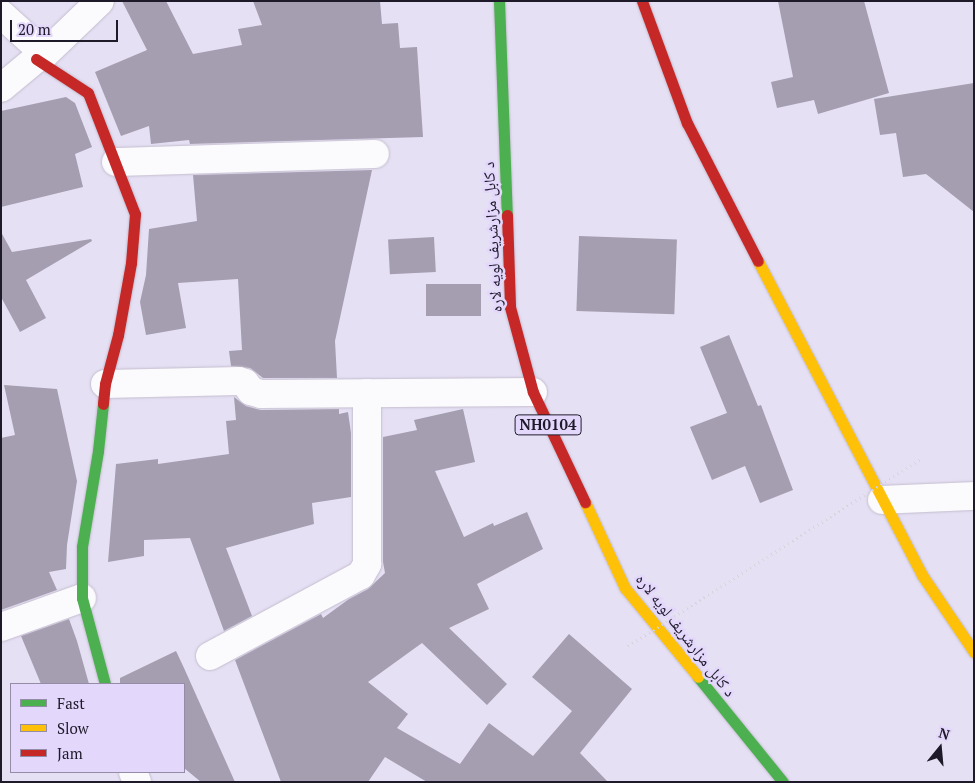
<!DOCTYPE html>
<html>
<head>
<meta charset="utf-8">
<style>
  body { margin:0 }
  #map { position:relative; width:975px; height:783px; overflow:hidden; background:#e6e0f4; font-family:"PT Serif","Noto Naskh Arabic",serif }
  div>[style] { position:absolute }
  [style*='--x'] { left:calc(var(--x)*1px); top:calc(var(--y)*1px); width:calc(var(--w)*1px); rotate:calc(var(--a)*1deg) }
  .building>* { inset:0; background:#a59eb1; transform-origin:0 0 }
  .roads { filter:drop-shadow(0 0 1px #c3bdce) drop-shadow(0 0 1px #c3bdce) }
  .street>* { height:28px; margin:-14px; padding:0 14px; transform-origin:14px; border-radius:14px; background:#fbfafd }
  .fast>* { height:11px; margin:-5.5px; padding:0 5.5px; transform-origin:5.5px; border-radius:5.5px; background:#4caf50 }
  .slow>* { height:11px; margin:-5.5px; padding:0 5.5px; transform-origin:5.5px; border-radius:5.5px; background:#ffc107 }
  .jam>* { height:11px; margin:-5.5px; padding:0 5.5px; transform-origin:5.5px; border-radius:5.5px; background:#c62828 }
  .path-bridge>* { height:3px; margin-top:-1.5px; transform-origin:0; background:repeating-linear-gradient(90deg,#d6d4da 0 1px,transparent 0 5px) }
  span { translate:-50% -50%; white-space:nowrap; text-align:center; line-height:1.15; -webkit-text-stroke:5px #e3d8fc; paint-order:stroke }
  .shield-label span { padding:1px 4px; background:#e3d8fc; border:1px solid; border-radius:4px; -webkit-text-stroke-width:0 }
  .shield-label { font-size:15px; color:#1f1a2a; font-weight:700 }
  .street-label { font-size:16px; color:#1f1a2a }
  .frame { position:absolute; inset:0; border:2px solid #1f1a2a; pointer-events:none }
  .legend { position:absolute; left:10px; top:683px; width:175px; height:90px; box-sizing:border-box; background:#e3d8fc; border:1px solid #958ca8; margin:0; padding:6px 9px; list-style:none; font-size:15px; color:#1f1a2a }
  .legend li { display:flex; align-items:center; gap:10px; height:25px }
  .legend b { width:25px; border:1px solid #958ca8 }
  .north { position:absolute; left:915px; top:723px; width:50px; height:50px; -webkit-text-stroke:4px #e3d8fc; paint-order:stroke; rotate:17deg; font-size:14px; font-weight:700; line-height:20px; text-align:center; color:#1f1a2a }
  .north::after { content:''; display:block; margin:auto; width:18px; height:22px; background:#1f1a2a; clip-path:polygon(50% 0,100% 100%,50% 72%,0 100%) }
  .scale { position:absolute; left:10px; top:20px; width:108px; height:22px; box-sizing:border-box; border:2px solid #1f1a2a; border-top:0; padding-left:6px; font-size:15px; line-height:18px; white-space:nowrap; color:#1f1a2a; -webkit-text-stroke:4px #e3d8fc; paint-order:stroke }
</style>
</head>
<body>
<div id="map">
  <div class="building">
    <i style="clip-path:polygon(122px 1px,166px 1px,193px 54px,242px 45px,238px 29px,262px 25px,253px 1px,380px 1px,382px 24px,398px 23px,400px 48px,417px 47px,423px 137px,190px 144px,189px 140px,151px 144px,149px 126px,121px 136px,95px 72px,147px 50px)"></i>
    <i style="clip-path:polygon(778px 1px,864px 1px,889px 93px,818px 114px,814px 100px,777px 108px,771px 82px,793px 77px)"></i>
    <i style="clip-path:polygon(974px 83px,974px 212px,926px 174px,903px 177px,896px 133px,880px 135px,874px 99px)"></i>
    <i style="clip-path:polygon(66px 97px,75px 103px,92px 147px,75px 154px,83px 187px,1px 207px,1px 111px)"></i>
    <i style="clip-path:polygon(372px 170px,335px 341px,337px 378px,263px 378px,250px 368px,231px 366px,229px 351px,242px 350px,238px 279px,178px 283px,186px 328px,146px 335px,140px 302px,146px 275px,149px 229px,197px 221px,193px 175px)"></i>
    <i style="clip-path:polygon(1px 232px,12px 252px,91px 239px,92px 241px,26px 280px,46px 318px,20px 332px,1px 297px)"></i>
    <i style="left:579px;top:236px;width:98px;height:75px;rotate:2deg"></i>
    <i style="left:434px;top:237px;width:35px;height:46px;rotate:87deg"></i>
    <i style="left:426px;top:284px;width:55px;height:32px"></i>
    <i style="clip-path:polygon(729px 335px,758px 406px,761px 405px,793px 490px,760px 503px,745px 466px,712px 480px,690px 427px,727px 413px,700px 347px)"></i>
    <i style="clip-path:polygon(4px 385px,57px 389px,77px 481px,67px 545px,66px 569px,49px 572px,57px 590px,1px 610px,1px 438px,15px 435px)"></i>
    <i style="clip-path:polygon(234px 397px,246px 406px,261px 410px,339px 409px,339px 414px,348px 412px,351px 433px,351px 497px,312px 503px,314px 524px,226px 548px,252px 616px,224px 631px,190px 538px,144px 540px,144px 556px,108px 562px,116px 464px,158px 459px,158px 464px,229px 454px,226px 421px,236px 420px)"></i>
    <i style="clip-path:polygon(463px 409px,475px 462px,435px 471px,464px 537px,493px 523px,494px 526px,527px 512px,543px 549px,477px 584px,489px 609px,449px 628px,507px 684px,487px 705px,422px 643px,368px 682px,408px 714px,397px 728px,460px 764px,489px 723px,533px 756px,572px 711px,532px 677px,569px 634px,632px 689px,580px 753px,608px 782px,427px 782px,385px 757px,368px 782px,281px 782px,235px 660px,321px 614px,323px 618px,349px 599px,368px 589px,385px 573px,383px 562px,383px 437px,417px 430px,414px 420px)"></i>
    <i style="clip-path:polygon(69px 619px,77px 641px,89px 684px,41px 684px,21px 636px)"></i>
    <i style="clip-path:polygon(176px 651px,184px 668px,235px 782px,201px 782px,184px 768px,184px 684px,120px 684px,120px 678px)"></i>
  </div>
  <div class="roads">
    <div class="street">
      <i style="--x:1;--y:14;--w:59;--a:42.3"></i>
      <i style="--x:1;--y:88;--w:45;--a:-39.6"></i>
      <i style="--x:36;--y:59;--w:10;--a:-29"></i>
      <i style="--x:45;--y:54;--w:76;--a:-43.9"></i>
      <i style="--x:116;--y:162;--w:259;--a:-1.8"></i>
      <i style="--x:105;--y:384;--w:134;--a:-1.3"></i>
      <i style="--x:239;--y:381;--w:6;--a:18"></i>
      <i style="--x:245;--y:383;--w:10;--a:53"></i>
      <i style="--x:251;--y:391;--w:10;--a:17"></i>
      <i style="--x:261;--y:394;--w:272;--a:-0.4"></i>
      <i style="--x:882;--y:500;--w:92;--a:-2.5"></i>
      <i style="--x:1;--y:627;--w:86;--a:-19.7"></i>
      <i style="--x:210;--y:656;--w:171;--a:-28.2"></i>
      <i style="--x:361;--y:575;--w:13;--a:-61"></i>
      <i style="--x:367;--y:564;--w:171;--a:-90"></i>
      <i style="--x:133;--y:772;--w:11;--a:68"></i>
    </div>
    <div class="fast">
      <i style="--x:499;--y:1;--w:214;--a:87.9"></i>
      <i style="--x:103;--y:404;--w:47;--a:96.1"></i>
      <i style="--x:98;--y:451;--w:97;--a:99.5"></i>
      <i style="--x:82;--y:547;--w:51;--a:90"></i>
      <i style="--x:82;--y:598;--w:89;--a:75"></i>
      <i style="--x:698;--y:677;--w:135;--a:51"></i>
    </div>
    <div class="slow">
      <i style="--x:758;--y:261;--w:354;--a:62.4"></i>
      <i style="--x:922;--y:575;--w:93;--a:56"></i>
      <i style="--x:585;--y:502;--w:95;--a:65.1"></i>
      <i style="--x:625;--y:588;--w:115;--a:50.6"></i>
    </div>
    <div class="jam">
      <i style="--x:642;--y:1;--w:130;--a:69.8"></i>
      <i style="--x:687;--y:123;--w:155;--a:62.8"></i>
      <i style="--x:36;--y:59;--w:62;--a:33.2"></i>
      <i style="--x:88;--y:93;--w:130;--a:68.8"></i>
      <i style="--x:135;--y:214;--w:49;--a:94.7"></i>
      <i style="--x:131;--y:263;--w:73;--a:100.2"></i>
      <i style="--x:118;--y:335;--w:51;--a:104.9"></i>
      <i style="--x:105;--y:384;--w:20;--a:96"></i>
      <i style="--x:507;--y:215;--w:92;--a:88.1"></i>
      <i style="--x:510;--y:307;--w:88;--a:74.9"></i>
      <i style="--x:533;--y:392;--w:122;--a:64.7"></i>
    </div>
  </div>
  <div class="path-bridge">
    <i style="--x:628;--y:646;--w:350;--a:-32.6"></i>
  </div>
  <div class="shield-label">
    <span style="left:548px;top:425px">NH0104</span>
  </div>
  <div class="street-label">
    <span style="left:492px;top:237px;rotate:-93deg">د کابل مزارشریف لویه لاره</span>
    <span style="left:686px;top:635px;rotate:52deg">د کابل مزارشریف لویه لاره</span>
  </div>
  <div class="frame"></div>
  <ul class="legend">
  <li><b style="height:6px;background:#4caf50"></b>Fast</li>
  <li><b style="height:6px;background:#ffc107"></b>Slow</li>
  <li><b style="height:6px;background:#c62828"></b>Jam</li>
  </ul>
  <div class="north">N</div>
  <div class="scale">20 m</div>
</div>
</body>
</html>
